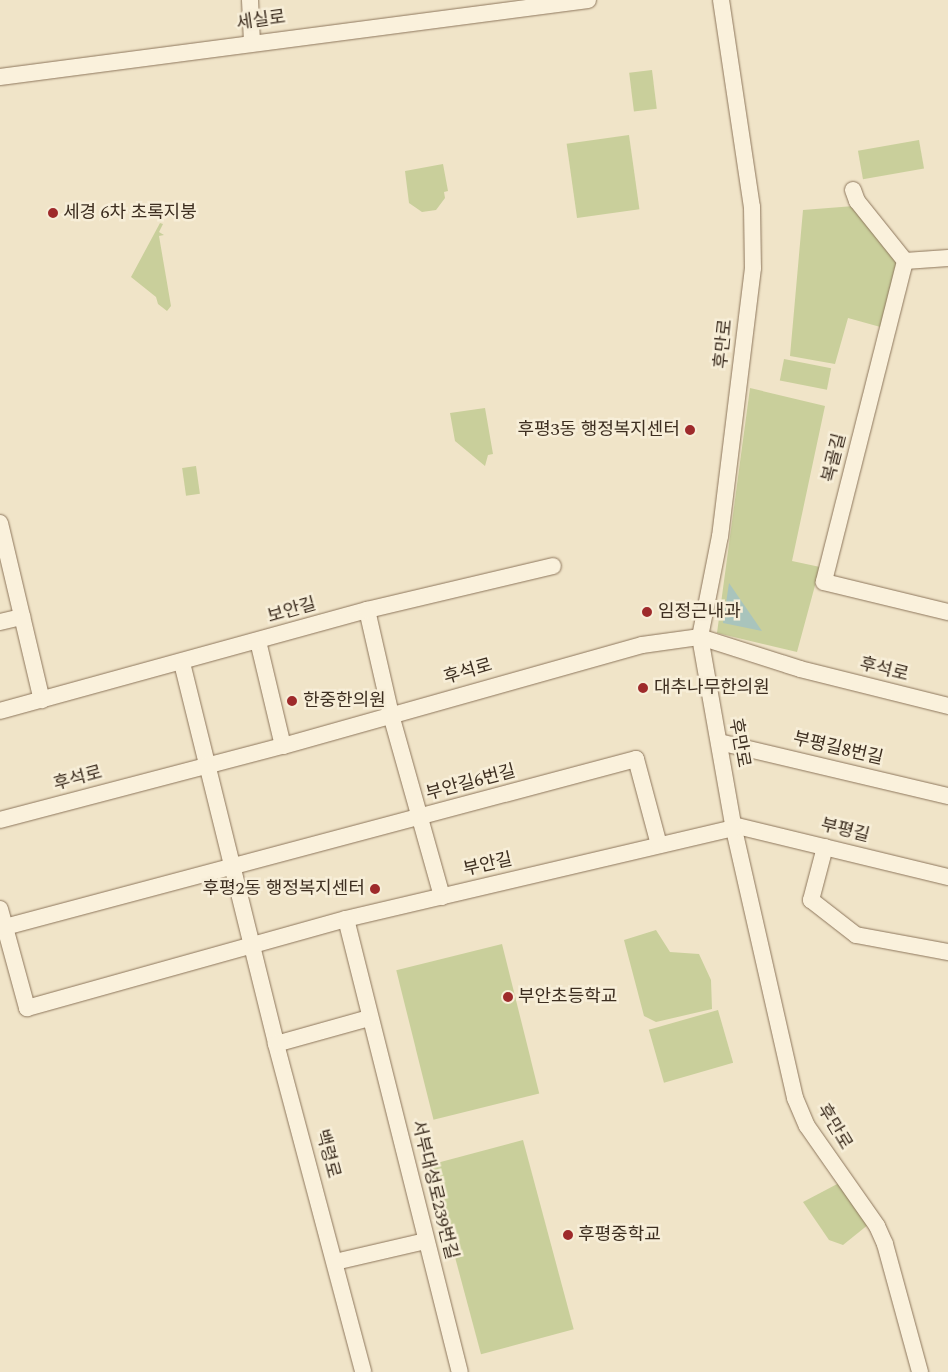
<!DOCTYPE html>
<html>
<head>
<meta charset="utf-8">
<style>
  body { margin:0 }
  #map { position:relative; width:948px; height:1372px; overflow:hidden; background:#f0e4c8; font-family:Spectral,"Noto Sans KR",serif }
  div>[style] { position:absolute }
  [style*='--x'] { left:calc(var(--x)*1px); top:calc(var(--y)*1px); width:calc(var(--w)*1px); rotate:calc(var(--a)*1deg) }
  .green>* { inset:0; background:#c9cf9b; transform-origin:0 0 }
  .water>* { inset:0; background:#a9c4bc }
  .roads { filter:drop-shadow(0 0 1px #8d765c) drop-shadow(0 0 1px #8d765c) }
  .minor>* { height:16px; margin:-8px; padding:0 8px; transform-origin:8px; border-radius:8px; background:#faf1dc }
  .dots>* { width:14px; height:14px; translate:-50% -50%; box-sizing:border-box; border:2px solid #f7eed8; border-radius:50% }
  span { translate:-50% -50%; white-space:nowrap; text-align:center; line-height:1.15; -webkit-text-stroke:5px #f7eed8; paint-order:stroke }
  .street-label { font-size:18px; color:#3d2e20 }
  .poi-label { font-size:18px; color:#3d2e20 }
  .left { translate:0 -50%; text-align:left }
  .right { translate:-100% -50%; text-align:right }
</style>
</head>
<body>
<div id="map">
  <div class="green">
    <i style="left:652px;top:70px;width:39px;height:23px;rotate:83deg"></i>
    <i style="left:629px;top:135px;width:75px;height:63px;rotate:82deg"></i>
    <i style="left:919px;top:140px;width:29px;height:62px;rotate:80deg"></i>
    <i style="clip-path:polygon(443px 164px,448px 191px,444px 192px,445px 198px,436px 210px,422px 212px,409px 203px,405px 171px)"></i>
    <i style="clip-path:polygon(854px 206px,894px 255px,899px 268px,884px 328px,848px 318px,835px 364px,790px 356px,803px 210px)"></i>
    <i style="clip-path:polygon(160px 223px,163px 224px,159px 232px,164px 235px,159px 236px,171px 306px,167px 311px,158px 304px,156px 297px,131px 277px)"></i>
    <i style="left:784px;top:359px;width:48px;height:22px;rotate:11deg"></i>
    <i style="clip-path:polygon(750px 388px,825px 406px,792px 561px,820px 567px,797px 652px,717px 633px)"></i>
    <i style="clip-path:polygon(485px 408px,493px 454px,488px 455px,485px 466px,455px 441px,450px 413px)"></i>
    <i style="left:196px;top:466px;width:28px;height:14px;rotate:82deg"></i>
    <i style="clip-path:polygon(656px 930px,670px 952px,699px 954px,711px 980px,712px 1009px,656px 1022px,644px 1016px,624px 940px)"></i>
    <i style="left:502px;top:944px;width:154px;height:109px;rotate:76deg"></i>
    <i style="left:718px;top:1010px;width:55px;height:72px;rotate:74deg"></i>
    <i style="left:523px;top:1140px;width:196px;height:96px;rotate:75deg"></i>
    <i style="clip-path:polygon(841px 1182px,869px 1224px,843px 1245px,829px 1240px,803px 1202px)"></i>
  </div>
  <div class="water">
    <i style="clip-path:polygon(729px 583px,762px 631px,723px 623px)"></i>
  </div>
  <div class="roads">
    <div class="minor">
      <i style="--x:250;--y:0;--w:42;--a:87.3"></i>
      <i style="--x:721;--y:0;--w:209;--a:81.5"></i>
      <i style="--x:752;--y:207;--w:61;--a:89.1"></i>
      <i style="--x:753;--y:268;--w:270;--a:97"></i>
      <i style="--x:720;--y:536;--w:103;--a:101.2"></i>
      <i style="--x:700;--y:637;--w:191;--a:80"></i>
      <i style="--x:733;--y:825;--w:280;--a:77.2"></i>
      <i style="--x:795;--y:1098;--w:30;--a:67"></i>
      <i style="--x:807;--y:1126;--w:122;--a:55"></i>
      <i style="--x:877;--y:1226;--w:20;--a:66"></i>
      <i style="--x:885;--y:1244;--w:133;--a:74.7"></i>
      <i style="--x:0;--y:77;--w:593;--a:-7.46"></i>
      <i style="--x:853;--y:190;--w:12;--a:70"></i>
      <i style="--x:857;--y:201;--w:77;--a:51.3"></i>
      <i style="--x:948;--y:258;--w:43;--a:176"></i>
      <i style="--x:905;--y:261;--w:331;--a:104.2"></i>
      <i style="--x:824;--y:582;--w:128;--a:13.6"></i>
      <i style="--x:0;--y:523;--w:182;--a:76.7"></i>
      <i style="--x:367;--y:610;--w:108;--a:77.1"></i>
      <i style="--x:391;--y:715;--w:189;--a:74.3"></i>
      <i style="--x:0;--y:622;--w:23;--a:-13"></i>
      <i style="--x:258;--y:641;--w:108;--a:76.6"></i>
      <i style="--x:182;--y:663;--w:392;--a:76.1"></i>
      <i style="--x:276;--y:1044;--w:339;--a:75.1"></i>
      <i style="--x:0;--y:711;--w:381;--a:-15.4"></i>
      <i style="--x:367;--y:610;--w:191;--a:-13.3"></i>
      <i style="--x:719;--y:742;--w:235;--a:13.3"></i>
      <i style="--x:0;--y:820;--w:293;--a:-14.7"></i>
      <i style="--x:283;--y:746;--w:373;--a:-15.7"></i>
      <i style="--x:642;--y:645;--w:59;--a:-7.9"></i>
      <i style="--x:700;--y:637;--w:105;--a:17.7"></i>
      <i style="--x:800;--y:669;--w:153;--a:14"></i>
      <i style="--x:733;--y:825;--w:221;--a:13.6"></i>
      <i style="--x:825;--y:847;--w:55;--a:104.8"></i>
      <i style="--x:811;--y:900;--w:57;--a:37.9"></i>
      <i style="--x:856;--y:935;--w:94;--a:10.5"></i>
      <i style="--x:0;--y:909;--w:103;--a:74.7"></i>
      <i style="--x:27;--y:1008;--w:331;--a:-15.6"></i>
      <i style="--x:346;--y:919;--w:399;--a:-13.2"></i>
      <i style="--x:346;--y:919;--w:467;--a:75.9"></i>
      <i style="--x:5;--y:927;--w:653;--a:-14.91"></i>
      <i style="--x:636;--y:759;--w:89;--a:75"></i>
      <i style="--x:276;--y:1044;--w:97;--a:-15.6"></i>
      <i style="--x:335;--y:1262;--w:93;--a:-13"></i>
    </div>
  </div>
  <div class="dots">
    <i style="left:53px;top:213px;background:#9e2a2b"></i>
    <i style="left:690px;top:430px;background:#9e2a2b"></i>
    <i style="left:647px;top:612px;background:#9e2a2b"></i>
    <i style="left:643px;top:688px;background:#9e2a2b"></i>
    <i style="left:292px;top:701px;background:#9e2a2b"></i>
    <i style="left:375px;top:889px;background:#9e2a2b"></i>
    <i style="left:508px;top:997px;background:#9e2a2b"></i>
    <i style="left:568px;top:1235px;background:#9e2a2b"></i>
  </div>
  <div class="street-label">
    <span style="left:261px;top:21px;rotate:-8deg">세실로</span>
    <span style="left:724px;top:344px;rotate:-84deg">후만로</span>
    <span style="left:835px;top:458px;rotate:-76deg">복골길</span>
    <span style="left:292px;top:611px;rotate:-16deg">보안길</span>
    <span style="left:884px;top:670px;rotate:14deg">후석로</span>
    <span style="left:468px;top:672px;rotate:-16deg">후석로</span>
    <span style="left:739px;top:743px;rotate:80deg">후만로</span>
    <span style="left:838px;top:749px;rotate:13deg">부평길8번길</span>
    <span style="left:78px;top:779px;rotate:-15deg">후석로</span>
    <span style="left:471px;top:783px;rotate:-15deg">부안길6번길</span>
    <span style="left:845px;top:831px;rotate:14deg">부평길</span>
    <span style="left:488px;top:865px;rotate:-13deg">부안길</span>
    <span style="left:834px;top:1127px;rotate:59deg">후만로</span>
    <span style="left:327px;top:1154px;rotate:75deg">백령로</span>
    <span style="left:434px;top:1190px;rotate:76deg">서부대성로239번길</span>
  </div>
  <div class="poi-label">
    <span class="left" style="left:63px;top:213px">세경 6차 초록지붕</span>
    <span class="right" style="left:680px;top:430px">후평3동 행정복지센터</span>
    <span class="left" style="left:658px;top:612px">임정근내과</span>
    <span class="left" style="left:654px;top:688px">대추나무한의원</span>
    <span class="left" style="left:303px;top:701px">한중한의원</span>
    <span class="right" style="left:365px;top:889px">후평2동 행정복지센터</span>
    <span class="left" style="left:518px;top:997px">부안초등학교</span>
    <span class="left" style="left:578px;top:1235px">후평중학교</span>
  </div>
</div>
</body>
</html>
